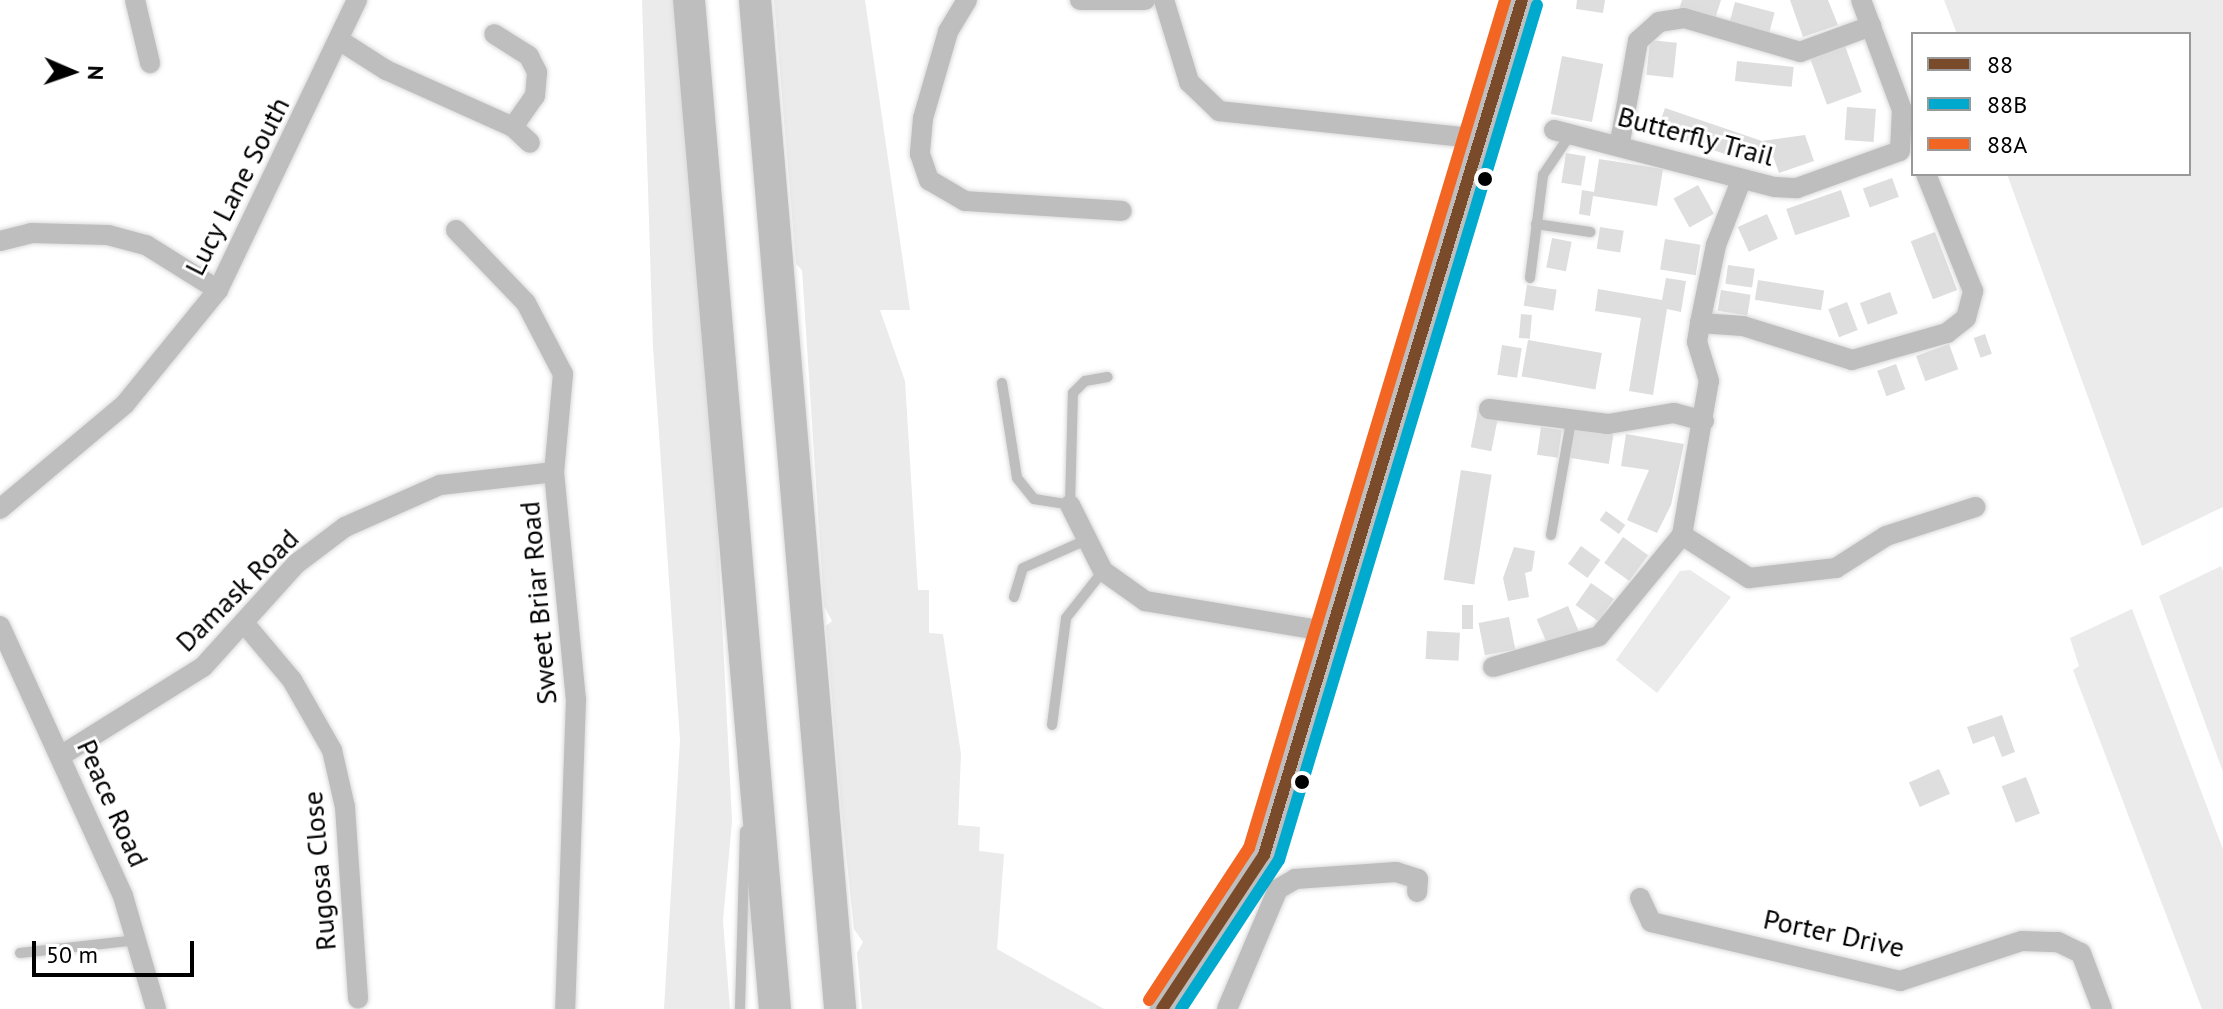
<!DOCTYPE html>
<html>
<head>
<meta charset="utf-8">
<style>
  body { margin:0 }
  #map { position:relative; width:2223px; height:1009px; overflow:hidden; background:#fff; font-family:"PT Sans",sans-serif }
  div>[style] { position:absolute }
  [style*='--x'] { left:calc(var(--x)*1px); top:calc(var(--y)*1px); width:calc(var(--w)*1px); rotate:calc(var(--a)*1deg) }
  .green>* { inset:0; background:#ebebeb }
  .building>* { inset:0; background:#dedede; transform-origin:0 0 }
  .roads { filter:drop-shadow(0 0 2px #dbdbdb) drop-shadow(0 0 2px #dbdbdb) }
  .service>* { height:10px; margin:-5px; padding:0 5px; transform-origin:5px; border-radius:5px; background:#bebebe }
  .minor>* { height:20px; margin:-10px; padding:0 10px; transform-origin:10px; border-radius:10px; background:#bebebe }
  .tertiary>* { height:24px; margin:-12px; padding:0 12px; transform-origin:12px; border-radius:12px; background:#bebebe }
  .trunk>* { height:32px; margin:-16px; padding:0 16px; transform-origin:16px; border-radius:16px; background:#bebebe }
  .bus-1>* { height:12px; margin:-6px; padding:0 6px; transform-origin:6px; border-radius:6px; background:#7a4b2a }
  .bus-2>* { height:12px; margin:-6px; padding:0 6px; transform-origin:6px; border-radius:6px; background:#00a9ce }
  .bus-3>* { height:12px; margin:-6px; padding:0 6px; transform-origin:6px; border-radius:6px; background:#f26522 }
  .dots>* { width:22px; height:22px; translate:-50% -50%; box-sizing:border-box; border:4px solid #fff; border-radius:50% }
  span { translate:-50% -50%; white-space:nowrap; text-align:center; line-height:1.15; -webkit-text-stroke:6px #fff; paint-order:stroke }
  .street-label { font-size:28px; color:#000 }
  .legend { position:absolute; left:1911px; top:32px; width:280px; height:144px; box-sizing:border-box; background:#fff; border:2px solid #999; margin:0; padding:10px 14px; list-style:none; font-size:24px; color:#000 }
  .legend li { display:flex; align-items:center; gap:16px; height:40px }
  .legend b { width:40px; border:2px solid #999 }
  .north { position:absolute; left:32px; top:32px; width:80px; height:80px; -webkit-text-stroke:6px #fff; paint-order:stroke; rotate:92deg; font-size:22px; font-weight:700; line-height:32px; text-align:center; color:#000 }
  .north::after { content:''; display:block; margin:auto; width:28px; height:36px; background:#000; clip-path:polygon(50% 0,100% 100%,50% 72%,0 100%) }
  .scale { position:absolute; left:32px; top:941px; width:162px; height:36px; box-sizing:border-box; border:4px solid #000; border-top:0; padding-left:10px; font-size:24px; line-height:28px; white-space:nowrap; color:#000; -webkit-text-stroke:6px #fff; paint-order:stroke }
</style>
</head>
<body>
<div id="map">
  <div class="green">
    <i style="clip-path:polygon(642px 0,673px 0,716px 500px,732px 821px,723px 921px,730px 1009px,664px 1009px,680px 740px,653px 347px)"></i>
    <i style="clip-path:polygon(774px 0,865px 0,910px 310px,880px 310px,905px 381px,918px 590px,929px 590px,929px 633px,943px 634px,961px 754px,958px 825px,980px 827px,979px 851px,1004px 854px,997px 949px,1104px 1009px,862px 1009px,857px 953px,863px 942px,854px 929px,842px 816px,826px 626px,832px 621px,824px 606px,802px 270px,796px 264px)"></i>
    <i style="clip-path:polygon(1944px 0,2223px 0,2223px 507px,2142px 546px,2007px 174px,2189px 174px,2189px 34px,1957px 34px)"></i>
    <i style="clip-path:polygon(2221px 566px,2223px 571px,2223px 772px,2159px 596px)"></i>
    <i style="clip-path:polygon(1690px 570px,1731px 597px,1657px 693px,1616px 660px,1680px 571px)"></i>
    <i style="clip-path:polygon(2132px 609px,2223px 849px,2223px 1009px,2202px 1009px,2073px 670px,2079px 666px,2070px 638px)"></i>
  </div>
  <div class="building">
    <i style="clip-path:polygon(1577px 0,1605px 0,1603px 13px,1576px 9px)"></i>
    <i style="clip-path:polygon(1682px 0,1721px 0,1715px 19px,1679px 9px)"></i>
    <i style="clip-path:polygon(1790px 0,1828px 0,1838px 25px,1803px 37px)"></i>
    <i style="left:1735px;top:2px;width:41px;height:24px;rotate:15deg"></i>
    <i style="left:1650px;top:40px;width:27px;height:35px;rotate:6deg"></i>
    <i style="left:1845px;top:46px;width:49px;height:37px;rotate:70deg"></i>
    <i style="left:1562px;top:56px;width:42px;height:59px;rotate:11deg"></i>
    <i style="left:1737px;top:61px;width:57px;height:20px;rotate:6deg"></i>
    <i style="left:1847px;top:107px;width:29px;height:33px;rotate:4deg"></i>
    <i style="clip-path:polygon(1665px 108px,1762px 141px,1805px 135px,1814px 161px,1779px 173px,1770px 148px,1766px 168px,1657px 131px)"></i>
    <i style="left:1566px;top:153px;width:20px;height:30px;rotate:9deg"></i>
    <i style="clip-path:polygon(1599px 159px,1663px 169px,1657px 206px,1593px 196px,1590px 216px,1579px 214px,1582px 190px,1594px 192px)"></i>
    <i style="left:1892px;top:178px;width:20px;height:31px;rotate:70deg"></i>
    <i style="left:1698px;top:185px;width:33px;height:28px;rotate:61deg"></i>
    <i style="left:1841px;top:190px;width:28px;height:58px;rotate:71deg"></i>
    <i style="left:1767px;top:214px;width:27px;height:32px;rotate:66deg"></i>
    <i style="left:1600px;top:227px;width:24px;height:22px;rotate:9deg"></i>
    <i style="left:1935px;top:232px;width:62px;height:26px;rotate:69deg"></i>
    <i style="left:1552px;top:238px;width:20px;height:30px;rotate:11deg"></i>
    <i style="left:1665px;top:239px;width:36px;height:31px;rotate:9deg"></i>
    <i style="left:1728px;top:265px;width:27px;height:19px;rotate:8deg"></i>
    <i style="clip-path:polygon(1666px 278px,1686px 281px,1681px 312px,1667px 309px,1653px 395px,1629px 391px,1641px 318px,1595px 311px,1598px 289px,1662px 300px)"></i>
    <i style="left:1758px;top:280px;width:67px;height:20px;rotate:9deg"></i>
    <i style="left:1527px;top:285px;width:30px;height:21px;rotate:9deg"></i>
    <i style="left:1721px;top:290px;width:30px;height:21px;rotate:9deg"></i>
    <i style="left:1890px;top:292px;width:23px;height:32px;rotate:70deg"></i>
    <i style="left:1847px;top:302px;width:30px;height:20px;rotate:69deg"></i>
    <i style="left:1521px;top:314px;width:11px;height:24px;rotate:5deg"></i>
    <i style="left:1985px;top:334px;width:21px;height:12px;rotate:71deg"></i>
    <i style="left:1528px;top:340px;width:75px;height:37px;rotate:10deg"></i>
    <i style="left:1949px;top:344px;width:27px;height:35px;rotate:70deg"></i>
    <i style="left:1502px;top:345px;width:20px;height:30px;rotate:9deg"></i>
    <i style="left:1896px;top:364px;width:27px;height:20px;rotate:70deg"></i>
    <i style="left:1478px;top:410px;width:21px;height:38px;rotate:11deg"></i>
    <i style="left:1541px;top:427px;width:21px;height:28px;rotate:8deg"></i>
    <i style="left:1574px;top:428px;width:40px;height:30px;rotate:9deg"></i>
    <i style="clip-path:polygon(1626px 434px,1684px 444px,1671px 505px,1657px 533px,1627px 520px,1649px 470px,1621px 466px)"></i>
    <i style="left:1461px;top:470px;width:31px;height:111px;rotate:9deg"></i>
    <i style="left:1606px;top:511px;width:24px;height:11px;rotate:36deg"></i>
    <i style="left:1623px;top:537px;width:31px;height:32px;rotate:36deg"></i>
    <i style="left:1581px;top:546px;width:24px;height:22px;rotate:36deg"></i>
    <i style="clip-path:polygon(1514px 547px,1535px 551px,1532px 571px,1525px 573px,1529px 597px,1508px 601px,1503px 578px)"></i>
    <i style="left:1591px;top:583px;width:28px;height:27px;rotate:35deg"></i>
    <i style="left:1462px;top:605px;width:11px;height:24px"></i>
    <i style="left:1568px;top:606px;width:28px;height:34px;rotate:67deg"></i>
    <i style="left:1509px;top:617px;width:33px;height:31px;rotate:79deg"></i>
    <i style="left:1427px;top:631px;width:33px;height:28px;rotate:3deg"></i>
    <i style="clip-path:polygon(2002px 715px,2015px 752px,2002px 757px,1994px 736px,1973px 744px,1967px 727px)"></i>
    <i style="left:1939px;top:769px;width:27px;height:33px;rotate:66deg"></i>
    <i style="left:2026px;top:777px;width:39px;height:26px;rotate:69deg"></i>
  </div>
  <div class="roads">
    <div class="service">
      <i style="--x:1536;--y:224;--w:55;--a:8.4"></i>
      <i style="--x:1530;--y:278;--w:104;--a:-82.8"></i>
      <i style="--x:1543;--y:175;--w:48;--a:-56"></i>
      <i style="--x:1002;--y:383;--w:96;--a:81"></i>
      <i style="--x:1017;--y:478;--w:27;--a:51"></i>
      <i style="--x:1034;--y:499;--w:36;--a:9"></i>
      <i style="--x:1070;--y:505;--w:112;--a:-88.5"></i>
      <i style="--x:1073;--y:393;--w:17;--a:-45"></i>
      <i style="--x:1085;--y:381;--w:23;--a:-10"></i>
      <i style="--x:1551;--y:535;--w:115;--a:-80"></i>
      <i style="--x:1014;--y:597;--w:30;--a:-73"></i>
      <i style="--x:1023;--y:568;--w:67;--a:-23.9"></i>
      <i style="--x:1052;--y:725;--w:108;--a:-82.5"></i>
      <i style="--x:1066;--y:618;--w:60;--a:-51.8"></i>
      <i style="--x:20;--y:953;--w:118;--a:-6.3"></i>
      <i style="--x:740;--y:1009;--w:178;--a:-88.4"></i>
    </div>
    <div class="minor">
      <i style="--x:135;--y:0;--w:65;--a:76.6"></i>
      <i style="--x:967;--y:0;--w:37;--a:121"></i>
      <i style="--x:948;--y:32;--w:90;--a:106.2"></i>
      <i style="--x:923;--y:118;--w:36;--a:95"></i>
      <i style="--x:920;--y:154;--w:28;--a:71"></i>
      <i style="--x:929;--y:180;--w:42;--a:30.3"></i>
      <i style="--x:965;--y:201;--w:157;--a:3.6"></i>
      <i style="--x:1080;--y:0;--w:65;--a:0"></i>
      <i style="--x:1164;--y:0;--w:86;--a:73"></i>
      <i style="--x:1189;--y:82;--w:42;--a:44"></i>
      <i style="--x:1219;--y:111;--w:262;--a:6.1"></i>
      <i style="--x:339;--y:40;--w:56;--a:32.6"></i>
      <i style="--x:386;--y:70;--w:139;--a:24.2"></i>
      <i style="--x:513;--y:127;--w:38;--a:-55"></i>
      <i style="--x:535;--y:96;--w:24;--a:-85"></i>
      <i style="--x:537;--y:72;--w:18;--a:-117"></i>
      <i style="--x:529;--y:56;--w:41;--a:-147.8"></i>
      <i style="--x:513;--y:127;--w:23;--a:43"></i>
      <i style="--x:1554;--y:130;--w:228;--a:14.5"></i>
      <i style="--x:1775;--y:187;--w:22;--a:3"></i>
      <i style="--x:1797;--y:188;--w:109;--a:-19.8"></i>
      <i style="--x:1900;--y:151;--w:41;--a:-87.2"></i>
      <i style="--x:1902;--y:110;--w:117;--a:-110.4"></i>
      <i style="--x:1620;--y:142;--w:103;--a:-79.9"></i>
      <i style="--x:1638;--y:41;--w:28;--a:-42"></i>
      <i style="--x:1659;--y:22;--w:25;--a:-9"></i>
      <i style="--x:1684;--y:18;--w:121;--a:16.3"></i>
      <i style="--x:1800;--y:52;--w:76;--a:-20.1"></i>
      <i style="--x:456;--y:230;--w:101;--a:46.2"></i>
      <i style="--x:526;--y:303;--w:80;--a:62.5"></i>
      <i style="--x:563;--y:374;--w:98;--a:95.2"></i>
      <i style="--x:554;--y:472;--w:228;--a:84.5"></i>
      <i style="--x:576;--y:699;--w:310;--a:92"></i>
      <i style="--x:0;--y:241;--w:32;--a:-14"></i>
      <i style="--x:31;--y:233;--w:77;--a:1.5"></i>
      <i style="--x:108;--y:235;--w:39;--a:15"></i>
      <i style="--x:146;--y:245;--w:85;--a:32"></i>
      <i style="--x:1700;--y:323;--w:43;--a:4"></i>
      <i style="--x:1743;--y:326;--w:114;--a:17.3"></i>
      <i style="--x:1852;--y:360;--w:99;--a:-15.9"></i>
      <i style="--x:1947;--y:333;--w:24;--a:-38"></i>
      <i style="--x:1966;--y:318;--w:28;--a:-75"></i>
      <i style="--x:1973;--y:291;--w:126;--a:-111.9"></i>
      <i style="--x:1489;--y:409;--w:120;--a:7.2"></i>
      <i style="--x:1608;--y:424;--w:67;--a:-9.5"></i>
      <i style="--x:1674;--y:413;--w:31;--a:15"></i>
      <i style="--x:1070;--y:505;--w:74;--a:63.4"></i>
      <i style="--x:1103;--y:571;--w:52;--a:35.5"></i>
      <i style="--x:1145;--y:601;--w:188;--a:9.5"></i>
      <i style="--x:0;--y:509;--w:163;--a:-40"></i>
      <i style="--x:125;--y:404;--w:147;--a:-50.8"></i>
      <i style="--x:218;--y:290;--w:322;--a:-64.4"></i>
      <i style="--x:1682;--y:535;--w:80;--a:32.7"></i>
      <i style="--x:1749;--y:578;--w:88;--a:-6.6"></i>
      <i style="--x:1836;--y:568;--w:59;--a:-32.6"></i>
      <i style="--x:1886;--y:536;--w:94;--a:-18"></i>
      <i style="--x:244;--y:623;--w:75;--a:49.9"></i>
      <i style="--x:292;--y:680;--w:81;--a:60.3"></i>
      <i style="--x:332;--y:750;--w:58;--a:77.2"></i>
      <i style="--x:345;--y:807;--w:192;--a:86.1"></i>
      <i style="--x:0;--y:626;--w:297;--a:65.5"></i>
      <i style="--x:123;--y:896;--w:118;--a:73.7"></i>
      <i style="--x:1493;--y:667;--w:110;--a:-16.3"></i>
      <i style="--x:1599;--y:636;--w:131;--a:-50.6"></i>
      <i style="--x:1682;--y:535;--w:156;--a:-80.1"></i>
      <i style="--x:1709;--y:381;--w:41;--a:-107.1"></i>
      <i style="--x:1697;--y:342;--w:19;--a:-81"></i>
      <i style="--x:1700;--y:323;--w:80;--a:-78.4"></i>
      <i style="--x:1716;--y:245;--w:69;--a:-68.7"></i>
      <i style="--x:62;--y:755;--w:166;--a:-32"></i>
      <i style="--x:203;--y:667;--w:139;--a:-47.9"></i>
      <i style="--x:296;--y:564;--w:61;--a:-37.1"></i>
      <i style="--x:345;--y:527;--w:104;--a:-23.9"></i>
      <i style="--x:440;--y:485;--w:115;--a:-6.5"></i>
      <i style="--x:1640;--y:898;--w:26;--a:65"></i>
      <i style="--x:1651;--y:922;--w:256;--a:13.3"></i>
      <i style="--x:1900;--y:981;--w:128;--a:-18.2"></i>
      <i style="--x:2022;--y:941;--w:36;--a:2"></i>
      <i style="--x:2058;--y:942;--w:25;--a:26"></i>
      <i style="--x:2081;--y:953;--w:60;--a:69.4"></i>
      <i style="--x:1227;--y:1009;--w:130;--a:-67"></i>
      <i style="--x:1278;--y:889;--w:20;--a:-30"></i>
      <i style="--x:1295;--y:879;--w:101;--a:-4"></i>
      <i style="--x:1396;--y:872;--w:23;--a:18"></i>
      <i style="--x:1418;--y:879;--w:13;--a:94"></i>
    </div>
    <div class="tertiary">
      <i style="--x:1162;--y:1009;--w:185;--a:-56.5"></i>
      <i style="--x:1264;--y:855;--w:893;--a:-73.21"></i>
    </div>
    <div class="trunk">
      <i style="--x:689;--y:0;--w:1013;--a:85.13"></i>
      <i style="--x:755;--y:0;--w:1013;--a:85.18"></i>
    </div>
  </div>
  <div class="bus-1">
    <i style="--x:1162;--y:1009;--w:185;--a:-56.5"></i>
    <i style="--x:1264;--y:855;--w:893;--a:-73.21"></i>
  </div>
  <div class="bus-2">
    <i style="--x:1181;--y:1009;--w:178;--a:-56.7"></i>
    <i style="--x:1279;--y:860;--w:893;--a:-73.21"></i>
  </div>
  <div class="bus-3">
    <i style="--x:1149;--y:1000;--w:182;--a:-56.7"></i>
    <i style="--x:1249;--y:848;--w:886;--a:-73.2"></i>
  </div>
  <div class="dots">
    <i style="left:1485px;top:179px;background:#000"></i>
    <i style="left:1302px;top:782px;background:#000"></i>
  </div>
  <div class="street-label">
    <span style="left:1696px;top:136px;rotate:15deg">Butterfly Trail</span>
    <span style="left:237px;top:186px;rotate:-63deg">Lucy Lane South</span>
    <span style="left:237px;top:590px;rotate:-45deg">Damask Road</span>
    <span style="left:538px;top:603px;rotate:-95deg">Sweet Briar Road</span>
    <span style="left:113px;top:803px;rotate:66deg">Peace Road</span>
    <span style="left:319px;top:871px;rotate:-95deg">Rugosa Close</span>
    <span style="left:1834px;top:933px;rotate:12deg">Porter Drive</span>
  </div>
  <ul class="legend">
  <li><b style="height:10px;background:#7a4b2a"></b>88</li>
  <li><b style="height:10px;background:#00a9ce"></b>88B</li>
  <li><b style="height:10px;background:#f26522"></b>88A</li>
  </ul>
  <div class="north">N</div>
  <div class="scale">50 m</div>
</div>
</body>
</html>
